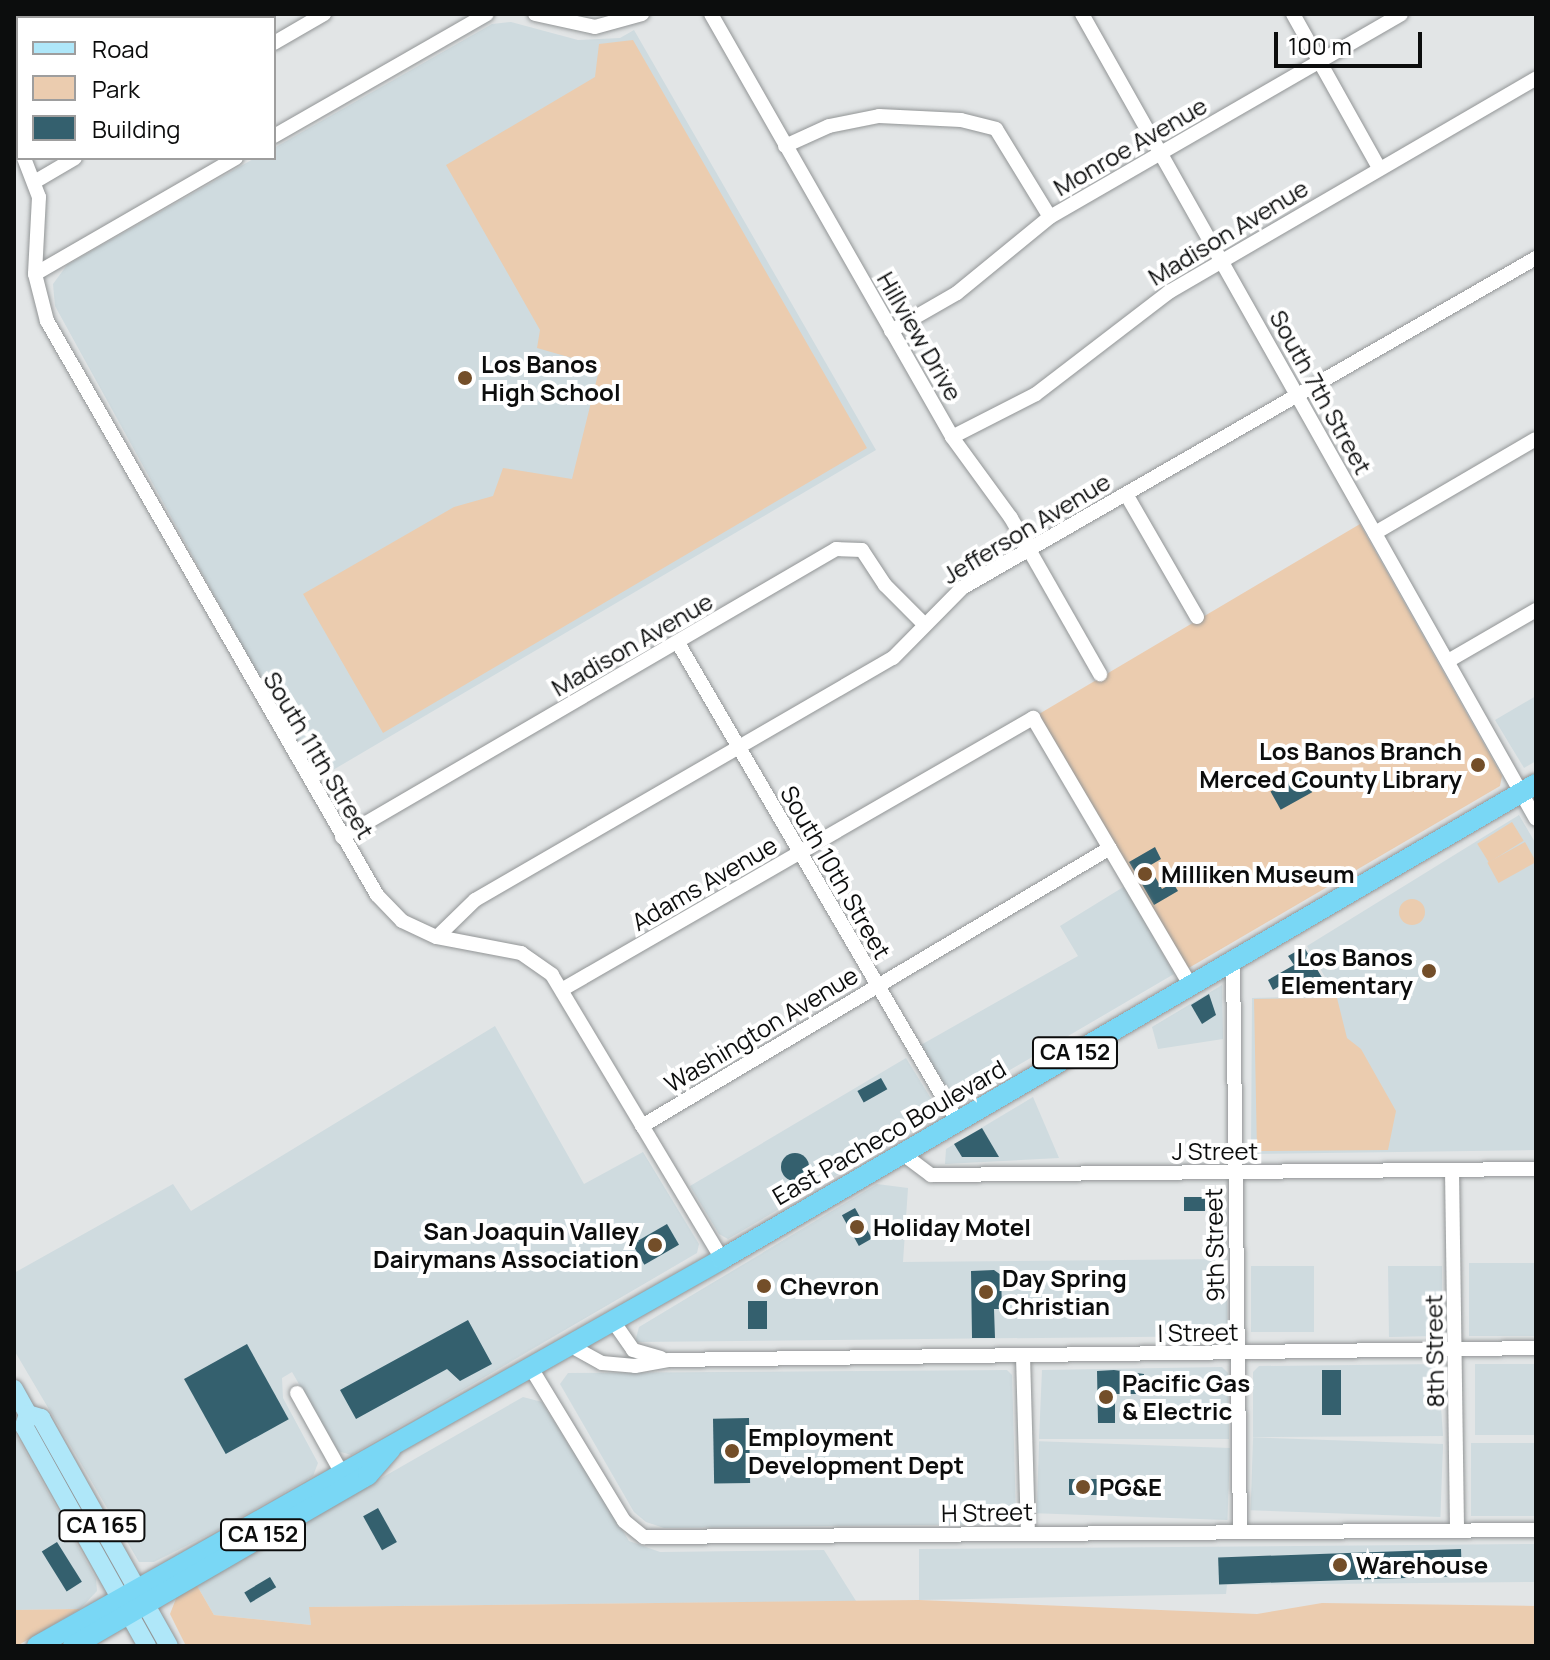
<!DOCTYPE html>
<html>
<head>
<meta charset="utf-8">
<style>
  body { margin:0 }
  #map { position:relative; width:1550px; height:1660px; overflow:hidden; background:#e2e5e6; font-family:Manrope,sans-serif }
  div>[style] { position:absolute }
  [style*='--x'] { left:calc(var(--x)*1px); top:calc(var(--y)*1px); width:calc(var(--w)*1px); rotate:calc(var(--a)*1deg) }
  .built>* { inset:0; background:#cfdbdf; transform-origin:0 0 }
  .green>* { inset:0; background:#ebccaf; transform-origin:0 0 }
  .round { border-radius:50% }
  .building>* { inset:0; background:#34606e; transform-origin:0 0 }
  .roads { filter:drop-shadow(0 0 2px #929596) drop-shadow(0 0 2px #929596) }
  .minor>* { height:14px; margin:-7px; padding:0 7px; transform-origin:7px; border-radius:7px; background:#fff }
  .major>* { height:18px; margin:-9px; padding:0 9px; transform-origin:9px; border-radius:9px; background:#afe7f9 }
  .highway>* { height:20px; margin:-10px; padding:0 10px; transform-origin:10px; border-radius:10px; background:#79d7f5 }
  .dots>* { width:22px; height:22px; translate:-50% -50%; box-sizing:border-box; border:4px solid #fff; border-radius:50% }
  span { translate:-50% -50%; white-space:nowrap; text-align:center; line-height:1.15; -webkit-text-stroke:8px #fff; paint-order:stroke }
  .shield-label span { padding:2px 6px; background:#fff; border:2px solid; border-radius:6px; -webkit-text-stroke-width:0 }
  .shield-label { font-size:22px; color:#0c0d0d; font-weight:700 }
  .street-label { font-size:24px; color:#0c0d0d }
  .poi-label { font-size:24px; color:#0c0d0d; font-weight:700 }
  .left { translate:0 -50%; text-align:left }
  .right { translate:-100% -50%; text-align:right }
  .frame { position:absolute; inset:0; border:16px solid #0c0d0d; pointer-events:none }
  .legend { position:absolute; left:16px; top:16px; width:260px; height:144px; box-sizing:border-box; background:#fff; border:2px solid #9e9e9e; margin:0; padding:10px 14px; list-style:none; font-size:24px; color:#0c0d0d }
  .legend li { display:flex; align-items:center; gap:16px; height:40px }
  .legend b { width:40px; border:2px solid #9e9e9e }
  .scale { position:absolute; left:1274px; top:32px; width:148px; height:36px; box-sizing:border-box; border:4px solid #0c0d0d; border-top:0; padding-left:10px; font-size:24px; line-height:28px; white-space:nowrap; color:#0c0d0d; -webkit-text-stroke:6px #fff; paint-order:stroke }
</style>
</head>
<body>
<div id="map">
  <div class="built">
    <i style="clip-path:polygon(511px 22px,578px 40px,620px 38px,634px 30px,876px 450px,316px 780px,55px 306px,53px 284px,67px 265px,255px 158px,274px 158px,274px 148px,492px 24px)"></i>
    <i style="clip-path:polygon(1536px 696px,1536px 761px,1524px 768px,1495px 720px)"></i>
    <i style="clip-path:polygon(1519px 815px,1536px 844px,1536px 1150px,1251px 1154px,1252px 998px,1336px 996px,1307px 946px)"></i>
    <i style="clip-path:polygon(1125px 886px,1174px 974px,964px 1097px,950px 1092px,919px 1046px,1078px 956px,1060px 926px)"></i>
    <i style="clip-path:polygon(1222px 985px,1223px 1039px,1158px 1049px,1152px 1027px)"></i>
    <i style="clip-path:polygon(495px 1026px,584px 1184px,643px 1152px,699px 1244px,697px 1253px,351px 1455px,338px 1451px,292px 1372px,282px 1378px,283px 1398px,318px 1463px,313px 1476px,224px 1527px,154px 1562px,139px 1562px,14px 1350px,14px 1273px,173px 1184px,191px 1211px)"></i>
    <i style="clip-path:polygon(906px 1058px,935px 1105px,933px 1119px,728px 1239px,719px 1234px,690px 1186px)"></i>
    <i style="clip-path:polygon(1033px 1097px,1059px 1158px,945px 1164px,946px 1149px)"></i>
    <i style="clip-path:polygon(877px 1184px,908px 1188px,903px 1262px,1226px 1259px,1228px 1336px,635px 1342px,639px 1327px)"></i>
    <i style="left:1536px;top:1263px;width:73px;height:67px;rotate:90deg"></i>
    <i style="left:1251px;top:1266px;width:63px;height:66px"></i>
    <i style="clip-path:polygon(1388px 1266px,1442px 1266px,1442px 1331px,1436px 1336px,1389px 1337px)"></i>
    <i style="clip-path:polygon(1438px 1364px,1443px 1436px,1253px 1437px,1253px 1372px,1259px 1366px)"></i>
    <i style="left:1475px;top:1364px;width:61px;height:71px"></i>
    <i style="clip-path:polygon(1222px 1367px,1228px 1373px,1229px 1439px,1039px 1439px,1042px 1370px)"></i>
    <i style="clip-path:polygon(1007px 1370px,1012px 1375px,1016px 1518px,1006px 1524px,664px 1528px,646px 1522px,634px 1512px,560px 1384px,568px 1373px)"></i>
    <i style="clip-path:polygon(523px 1397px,542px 1402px,629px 1541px,660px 1552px,824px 1550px,856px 1601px,310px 1607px,311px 1625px,214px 1615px,196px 1584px)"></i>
    <i style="clip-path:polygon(14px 1431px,96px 1579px,97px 1591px,80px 1609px,14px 1610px)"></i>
    <i style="left:1536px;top:1443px;width:73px;height:65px;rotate:90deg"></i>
    <i style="left:1443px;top:1444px;width:73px;height:190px;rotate:92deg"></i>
    <i style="left:1230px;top:1448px;width:72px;height:191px;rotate:92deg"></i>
    <i style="clip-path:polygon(1536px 1544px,1536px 1582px,1227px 1585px,1226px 1594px,919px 1600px,919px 1549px)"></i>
  </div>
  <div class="green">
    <i style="clip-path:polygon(633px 40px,867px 448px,383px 733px,303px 594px,454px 507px,493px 496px,503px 468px,572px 479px,600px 366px,537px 348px,540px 330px,446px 165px,595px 77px,599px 44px)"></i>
    <i style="clip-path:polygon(1360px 524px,1502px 776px,1500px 786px,1187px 969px,1039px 714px)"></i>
    <i style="left:1512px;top:822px;width:22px;height:41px;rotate:58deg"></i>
    <i style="left:1525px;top:842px;width:23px;height:43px;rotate:61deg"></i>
    <i class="round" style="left:1399px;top:899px;width:26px;height:26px"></i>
    <i style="clip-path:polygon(1337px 998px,1347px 1038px,1361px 1049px,1396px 1111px,1388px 1150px,1257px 1151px,1254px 999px)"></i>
    <i style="clip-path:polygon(196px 1584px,214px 1615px,311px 1625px,309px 1607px,919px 1600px,1257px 1614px,1322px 1603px,1536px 1606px,1536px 1646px,186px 1646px,170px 1614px,177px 1596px)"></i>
    <i style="clip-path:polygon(80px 1609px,17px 1646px,14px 1646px,14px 1610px)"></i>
  </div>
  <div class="building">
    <i style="left:1302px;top:774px;width:21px;height:36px;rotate:61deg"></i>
    <i style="clip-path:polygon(1155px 847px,1161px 859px,1149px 866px,1162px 889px,1173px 883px,1178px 891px,1154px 905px,1129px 862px)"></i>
    <i style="clip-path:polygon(1304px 947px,1327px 986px,1311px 995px,1299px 974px,1273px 990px,1268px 980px,1294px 965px,1288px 956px)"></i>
    <i style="clip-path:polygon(1209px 994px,1216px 1015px,1202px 1024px,1191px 1005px)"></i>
    <i style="left:881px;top:1078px;width:13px;height:27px;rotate:61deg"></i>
    <i style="clip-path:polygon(982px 1128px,999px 1157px,962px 1157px,954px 1144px)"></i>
    <i class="round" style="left:781px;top:1153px;width:28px;height:28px"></i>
    <i style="left:1184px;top:1197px;width:21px;height:14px"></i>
    <i style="left:855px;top:1208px;width:35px;height:15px;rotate:61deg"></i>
    <i style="left:667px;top:1224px;width:24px;height:40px;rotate:60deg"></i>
    <i style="clip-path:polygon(994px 1270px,1001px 1275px,1002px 1309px,994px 1309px,995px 1338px,972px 1338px,971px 1271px)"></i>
    <i style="left:767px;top:1301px;width:28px;height:19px;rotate:90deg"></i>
    <i style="clip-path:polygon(468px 1320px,492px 1364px,460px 1381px,447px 1369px,356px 1419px,340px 1390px)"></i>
    <i style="left:247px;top:1344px;width:86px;height:72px;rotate:61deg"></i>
    <i style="clip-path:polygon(1114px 1370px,1144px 1374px,1145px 1394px,1115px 1394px,1115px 1423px,1098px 1423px,1097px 1371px)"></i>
    <i style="left:1322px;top:1370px;width:19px;height:45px"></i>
    <i style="left:749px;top:1418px;width:65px;height:36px;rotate:89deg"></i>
    <i style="left:1069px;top:1479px;width:28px;height:16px"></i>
    <i style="left:378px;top:1508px;width:39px;height:17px;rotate:61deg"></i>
    <i style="left:57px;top:1542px;width:47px;height:18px;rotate:58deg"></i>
    <i style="left:1461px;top:1549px;width:27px;height:243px;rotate:88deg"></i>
    <i style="left:270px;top:1577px;width:12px;height:30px;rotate:59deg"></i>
  </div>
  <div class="roads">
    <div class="minor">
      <i style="--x:535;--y:14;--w:61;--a:12.2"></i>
      <i style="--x:595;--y:27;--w:49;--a:-15.5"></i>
      <i style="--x:711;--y:14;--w:487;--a:60.3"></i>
      <i style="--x:952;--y:437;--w:100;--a:53.9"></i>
      <i style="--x:1011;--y:518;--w:180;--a:60.3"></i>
      <i style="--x:1082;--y:14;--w:924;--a:60.58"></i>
      <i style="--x:1293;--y:14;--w:176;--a:60.8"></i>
      <i style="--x:67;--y:18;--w:7;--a:-34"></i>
      <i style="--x:274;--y:43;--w:58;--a:-30.1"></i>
      <i style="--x:14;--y:49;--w:5;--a:-37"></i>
      <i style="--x:274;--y:136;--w:245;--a:-29.8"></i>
      <i style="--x:14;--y:140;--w:8;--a:60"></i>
      <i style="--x:785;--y:146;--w:48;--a:-24.4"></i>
      <i style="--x:829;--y:126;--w:51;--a:-11.3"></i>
      <i style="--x:879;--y:116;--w:82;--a:2.8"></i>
      <i style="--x:961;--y:120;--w:36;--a:14"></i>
      <i style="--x:996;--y:129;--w:103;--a:58.5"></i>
      <i style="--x:24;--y:158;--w:42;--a:69"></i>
      <i style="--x:39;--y:197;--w:77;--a:93"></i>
      <i style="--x:35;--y:274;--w:49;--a:75.7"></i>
      <i style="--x:47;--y:321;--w:662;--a:60.1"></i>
      <i style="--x:377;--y:895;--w:36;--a:46"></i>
      <i style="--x:402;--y:921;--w:38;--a:25"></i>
      <i style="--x:437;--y:937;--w:86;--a:10.8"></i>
      <i style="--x:521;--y:953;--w:38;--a:35"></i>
      <i style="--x:552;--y:975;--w:331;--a:59.1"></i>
      <i style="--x:36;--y:181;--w:45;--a:-30.5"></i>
      <i style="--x:35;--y:274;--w:232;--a:-30"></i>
      <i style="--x:891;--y:331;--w:76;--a:-29.9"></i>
      <i style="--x:957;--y:293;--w:120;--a:-39.3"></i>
      <i style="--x:1050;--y:217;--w:405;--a:-30"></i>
      <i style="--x:952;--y:437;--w:94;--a:-27.1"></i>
      <i style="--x:1036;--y:394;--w:168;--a:-37.5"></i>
      <i style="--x:1169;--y:292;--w:425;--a:-30.2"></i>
      <i style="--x:1126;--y:494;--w:142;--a:60"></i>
      <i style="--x:1375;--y:533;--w:186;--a:-30.3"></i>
      <i style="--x:678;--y:643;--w:553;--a:59.73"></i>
      <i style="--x:1448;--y:661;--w:102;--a:-30.1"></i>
      <i style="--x:342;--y:837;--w:572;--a:-30.24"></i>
      <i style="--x:836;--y:549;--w:26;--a:2"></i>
      <i style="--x:862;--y:550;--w:42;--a:56.7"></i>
      <i style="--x:885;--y:585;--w:54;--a:45"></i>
      <i style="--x:437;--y:937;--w:53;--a:-44.2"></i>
      <i style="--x:475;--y:900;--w:483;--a:-30.1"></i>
      <i style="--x:893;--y:658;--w:98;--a:-45.4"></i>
      <i style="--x:962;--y:588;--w:662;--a:-29.9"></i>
      <i style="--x:1233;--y:960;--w:569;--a:89.3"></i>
      <i style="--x:563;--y:989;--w:543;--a:-29.97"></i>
      <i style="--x:1033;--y:718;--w:310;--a:59.5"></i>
      <i style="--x:642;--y:1126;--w:544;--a:-30.71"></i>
      <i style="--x:903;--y:1154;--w:35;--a:37"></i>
      <i style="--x:931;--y:1175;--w:605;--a:-0.57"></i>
      <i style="--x:1452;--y:1170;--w:361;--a:89.2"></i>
      <i style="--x:613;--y:1321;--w:35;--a:55"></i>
      <i style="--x:633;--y:1350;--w:29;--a:16"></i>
      <i style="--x:571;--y:1346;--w:35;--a:29"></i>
      <i style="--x:602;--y:1363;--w:33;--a:5"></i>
      <i style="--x:635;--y:1366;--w:35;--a:-10"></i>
      <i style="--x:669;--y:1360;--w:867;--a:-0.79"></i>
      <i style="--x:1023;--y:1356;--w:178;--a:88.4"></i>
      <i style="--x:531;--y:1368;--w:179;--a:58.7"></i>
      <i style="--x:624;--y:1521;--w:26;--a:39"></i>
      <i style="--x:644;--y:1537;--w:892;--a:-0.45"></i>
      <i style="--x:297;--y:1393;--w:88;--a:60.8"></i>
    </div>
    <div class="major">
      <i style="--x:14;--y:1389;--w:29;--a:61"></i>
      <i style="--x:28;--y:1414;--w:14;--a:17"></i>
      <i style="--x:41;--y:1418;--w:261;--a:60.7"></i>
      <i style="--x:28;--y:1414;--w:13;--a:108"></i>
      <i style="--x:24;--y:1426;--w:252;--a:60.8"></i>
    </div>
    <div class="highway">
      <i style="--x:37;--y:1646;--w:787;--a:-29.46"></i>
      <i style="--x:722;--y:1259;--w:942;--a:-30.27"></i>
      <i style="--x:73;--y:1646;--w:341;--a:-30.1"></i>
      <i style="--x:368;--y:1475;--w:35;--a:-49"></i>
    </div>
  </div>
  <div class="dots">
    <i style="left:465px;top:378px;background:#734e29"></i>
    <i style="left:1478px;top:765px;background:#734e29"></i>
    <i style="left:1145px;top:874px;background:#734e29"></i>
    <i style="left:1429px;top:971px;background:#734e29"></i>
    <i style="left:857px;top:1227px;background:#734e29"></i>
    <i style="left:655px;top:1245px;background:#734e29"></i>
    <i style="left:764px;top:1286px;background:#734e29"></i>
    <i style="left:986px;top:1292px;background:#734e29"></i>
    <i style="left:1106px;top:1397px;background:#734e29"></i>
    <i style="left:732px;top:1451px;background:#734e29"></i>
    <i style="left:1083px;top:1487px;background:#734e29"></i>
    <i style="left:1340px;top:1565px;background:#734e29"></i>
  </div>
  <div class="shield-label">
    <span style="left:1075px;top:1053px">CA 152</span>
    <span style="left:102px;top:1526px">CA 165</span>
    <span style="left:263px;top:1535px">CA 152</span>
  </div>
  <div class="street-label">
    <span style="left:1130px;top:146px;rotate:-30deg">Monroe Avenue</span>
    <span style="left:1228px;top:232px;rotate:-31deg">Madison Avenue</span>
    <span style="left:920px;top:336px;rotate:60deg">Hillview Drive</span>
    <span style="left:1321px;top:392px;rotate:61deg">South 7th Street</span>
    <span style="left:1026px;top:528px;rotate:-31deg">Jefferson Avenue</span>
    <span style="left:632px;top:644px;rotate:-30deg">Madison Avenue</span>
    <span style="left:319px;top:755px;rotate:59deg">South 11th Street</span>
    <span style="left:836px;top:872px;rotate:60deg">South 10th Street</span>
    <span style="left:704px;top:883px;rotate:-30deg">Adams Avenue</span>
    <span style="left:761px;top:1029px;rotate:-31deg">Washington Avenue</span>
    <span style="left:889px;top:1132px;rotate:-30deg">East Pacheco Boulevard</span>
    <span style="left:1215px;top:1151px">J Street</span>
    <span style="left:1214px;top:1245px;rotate:-91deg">9th Street</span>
    <span style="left:1198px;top:1332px;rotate:-1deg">I Street</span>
    <span style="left:1434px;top:1351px;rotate:-91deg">8th Street</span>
    <span style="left:987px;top:1512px;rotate:-1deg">H Street</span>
  </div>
  <div class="poi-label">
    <span class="left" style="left:481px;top:378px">Los Banos<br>High School</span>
    <span class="right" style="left:1462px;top:765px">Los Banos Branch<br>Merced County Library</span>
    <span class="left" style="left:1161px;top:874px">Milliken Museum</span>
    <span class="right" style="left:1413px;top:971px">Los Banos<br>Elementary</span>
    <span class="left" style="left:873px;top:1227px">Holiday Motel</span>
    <span class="right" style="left:639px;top:1245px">San Joaquin Valley<br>Dairymans Association</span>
    <span class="left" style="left:1002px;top:1292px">Day Spring<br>Christian</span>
    <span class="left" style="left:780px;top:1286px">Chevron</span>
    <span class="left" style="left:1122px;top:1397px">Pacific Gas<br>&amp; Electric</span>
    <span class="left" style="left:748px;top:1451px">Employment<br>Development Dept</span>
    <span class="left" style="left:1099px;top:1487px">PG&amp;E</span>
    <span class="left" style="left:1356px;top:1565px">Warehouse</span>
  </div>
  <div class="frame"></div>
  <ul class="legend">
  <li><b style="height:10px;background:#afe7f9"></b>Road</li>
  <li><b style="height:22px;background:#ebccaf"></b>Park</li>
  <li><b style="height:22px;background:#34606e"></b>Building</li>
  </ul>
  <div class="scale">100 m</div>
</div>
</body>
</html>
